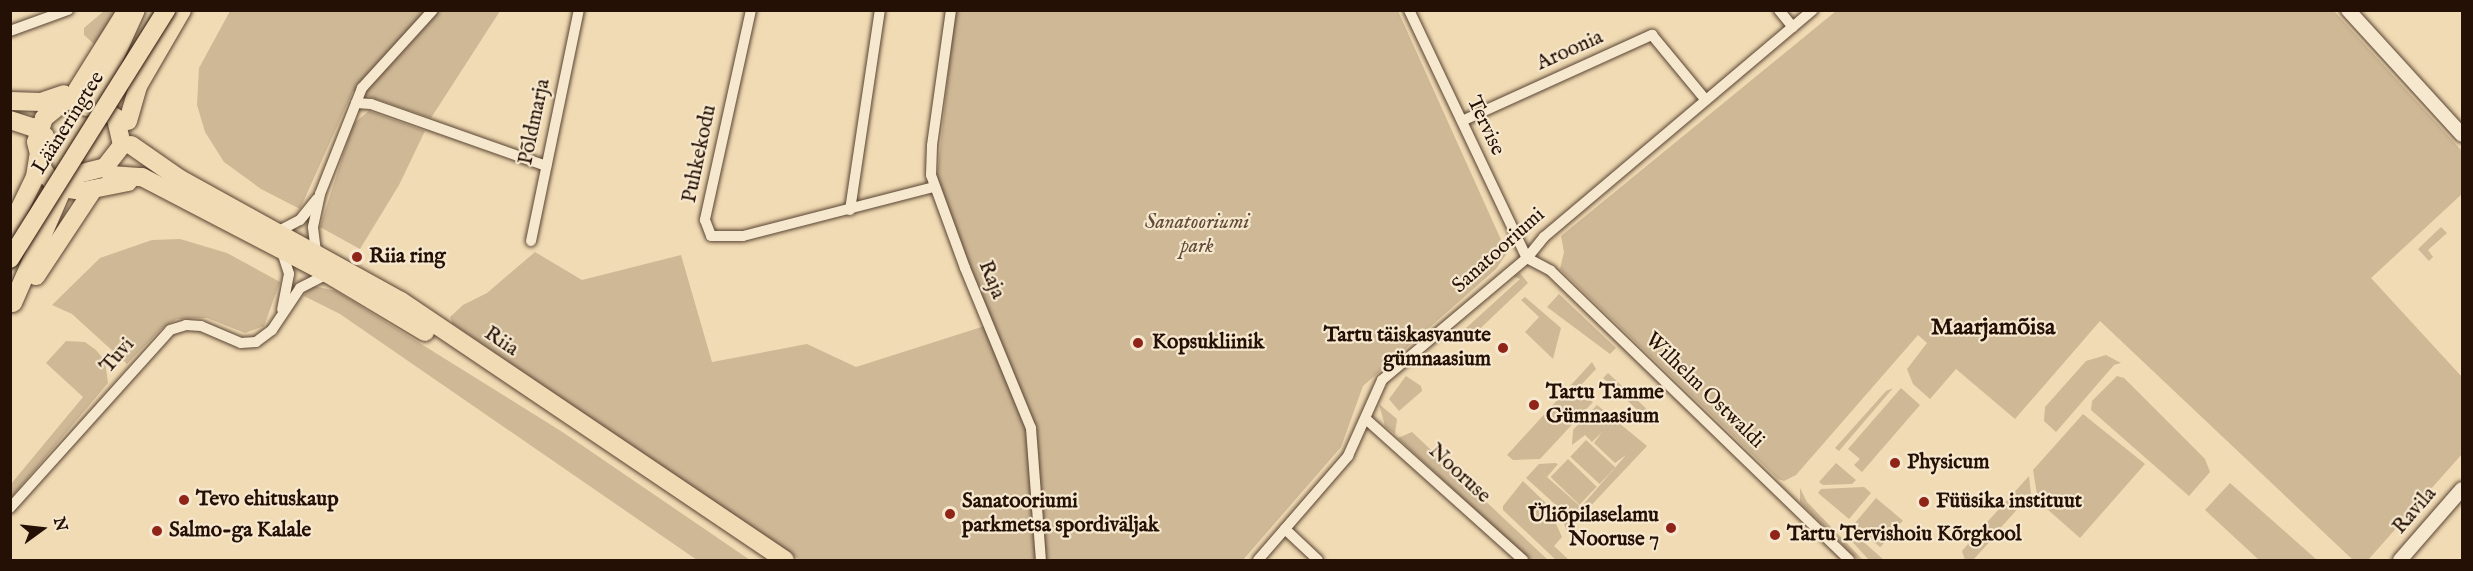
<!DOCTYPE html>
<html>
<head>
<meta charset="utf-8">
<style>
  body { margin:0 }
  #map { position:relative; width:2473px; height:571px; overflow:hidden; background:#f1dbb4; font-family:"IM FELL English",serif }
  div>[style] { position:absolute }
  [style*='--x'] { left:calc(var(--x)*1px); top:calc(var(--y)*1px); width:calc(var(--w)*1px); rotate:calc(var(--a)*1deg) }
  .green>* { inset:0; background:#ceb896; transform-origin:0 0 }
  .roads { filter:drop-shadow(0 0 2px #584332) drop-shadow(0 0 2px #584332) }
  .minor>* { height:10px; margin:-5px; padding:0 5px; transform-origin:5px; border-radius:5px; background:#f6e8ce }
  .tertiary>* { height:14px; margin:-7px; padding:0 7px; transform-origin:7px; border-radius:7px; background:#f6e8ce }
  .trunk>* { height:18px; margin:-9px; padding:0 9px; transform-origin:9px; border-radius:9px; background:#f1dbb4 }
  .bridges { filter:drop-shadow(0 0 2px #251006) drop-shadow(0 0 2px #251006) }
  .trunk-bridge>* { height:18px; margin:-9px; padding:0 9px; transform-origin:9px; border-radius:9px; background:#f1dbb4 }
  .dots>* { width:16px; height:16px; translate:-50% -50%; box-sizing:border-box; border:3px solid #f6e8ce; border-radius:50% }
  span { translate:-50% -50%; white-space:nowrap; text-align:center; line-height:1.15; -webkit-text-stroke:4.5px #f6e8ce; paint-order:stroke }
  .street-label { font-size:21px; color:#251006 }
  .park-label { font-size:21px; color:#604b38; font-style:italic }
  .poi-label { font-size:21px; color:#251006; font-weight:700 }
  .left { translate:0 -50%; text-align:left }
  .right { translate:-100% -50%; text-align:right }
  .quarter-label { font-size:24px; color:#251006; font-weight:700 }
  .frame { position:absolute; inset:0; border:12px solid #251006; pointer-events:none }
  .north { position:absolute; left:12px; top:499px; width:60px; height:60px; -webkit-text-stroke:4px #f6e8ce; paint-order:stroke; rotate:75deg; font-size:16px; font-weight:700; line-height:24px; text-align:center; color:#251006 }
  .north::after { content:''; display:block; margin:auto; width:21px; height:27px; background:#251006; clip-path:polygon(50% 0,100% 100%,50% 72%,0 100%) }
</style>
</head>
<body>
<div id="map">
  <div class="green">
    <i style="clip-path:polygon(104px 11px,120px 11px,94px 44px,84px 35px,84px 28px)"></i>
    <i style="clip-path:polygon(230px 11px,500px 11px,431px 118px,353px 91px,300px 209px,261px 189px,224px 162px,205px 132px,197px 105px,199px 68px)"></i>
    <i style="clip-path:polygon(955px 11px,1398px 11px,1507px 253px,1496px 269px,1363px 386px,1341px 447px,1243px 560px,800px 560px,453px 324px,450px 317px,463px 305px,487px 293px,535px 252px,582px 280px,681px 255px,712px 362px,807px 344px,856px 367px,991px 324px,937px 178px)"></i>
    <i style="clip-path:polygon(1836px 11px,2334px 11px,2462px 151px,2462px 194px,2371px 278px,2462px 377px,2462px 454px,2368px 560px,2353px 560px,2100px 321px,2015px 419px,1956px 369px,1930px 399px,1913px 384px,1907px 369px,1927px 343px,1918px 335px,1796px 475px,1784px 481px,1778px 479px,1560px 269px,1564px 252px,1561px 236px)"></i>
    <i style="clip-path:polygon(369px 111px,425px 131px,399px 185px,360px 249px,320px 227px,353px 124px)"></i>
    <i style="clip-path:polygon(2441px 227px,2447px 233px,2428px 250px,2433px 257px,2429px 261px,2418px 249px)"></i>
    <i style="clip-path:polygon(180px 239px,227px 253px,280px 282px,264px 326px,245px 333px,207px 318px,177px 319px,162px 328px,127px 364px,72px 314px,52px 305px,100px 258px,152px 240px)"></i>
    <i style="clip-path:polygon(1520px 273px,1528px 283px,1468px 340px,1466px 328px,1520px 279px,1513px 276px)"></i>
    <i style="clip-path:polygon(314px 286px,336px 291px,564px 433px,750px 560px,697px 560px,340px 314px,304px 296px,308px 288px)"></i>
    <i style="clip-path:polygon(1559px 294px,1616px 348px,1610px 354px,1547px 307px)"></i>
    <i style="clip-path:polygon(1525px 297px,1561px 328px,1553px 359px,1525px 332px,1539px 317px,1521px 300px)"></i>
    <i style="clip-path:polygon(66px 341px,85px 342px,96px 350px,105px 361px,108px 383px,11px 498px,11px 484px,83px 397px,46px 363px)"></i>
    <i style="clip-path:polygon(2106px 355px,2121px 363px,2114px 365px,2056px 432px,2044px 421px,2045px 407px,2086px 361px)"></i>
    <i style="clip-path:polygon(1592px 362px,1596px 369px,1582px 384px,1582px 391px,1593px 402px,1540px 459px,1513px 460px,1507px 455px)"></i>
    <i style="left:1608px;top:373px;width:69px;height:7px;rotate:43deg"></i>
    <i style="clip-path:polygon(1406px 376px,1421px 386px,1422px 391px,1399px 411px,1389px 399px)"></i>
    <i style="clip-path:polygon(2117px 376px,2124px 378px,2205px 459px,2210px 472px,2189px 496px,2091px 410px,2092px 401px)"></i>
    <i style="clip-path:polygon(1893px 388px,1839px 451px,1835px 448px,1886px 391px)"></i>
    <i style="clip-path:polygon(1901px 388px,1920px 405px,1862px 472px,1854px 465px,1860px 459px,1848px 449px)"></i>
    <i style="clip-path:polygon(1379px 404px,1397px 419px,1395px 434px,1385px 426px)"></i>
    <i style="clip-path:polygon(1597px 405px,1647px 446px,1567px 531px,1557px 506px,1526px 478px,1539px 464px,1555px 463px,1558px 464px,1547px 477px,1581px 507px,1626px 455px,1615px 463px,1594px 443px,1602px 432px,1592px 442px,1585px 435px,1572px 445px,1573px 430px)"></i>
    <i style="clip-path:polygon(2083px 414px,2145px 464px,2080px 538px,2038px 501px,2033px 470px)"></i>
    <i style="clip-path:polygon(1412px 432px,1548px 560px,1529px 560px,1398px 438px)"></i>
    <i style="left:1586px;top:440px;width:40px;height:23px;rotate:43deg"></i>
    <i style="left:1568px;top:459px;width:40px;height:25px;rotate:44deg"></i>
    <i style="clip-path:polygon(1836px 463px,1856px 480px,1852px 484px,1823px 485px,1819px 482px)"></i>
    <i style="clip-path:polygon(2029px 476px,2031px 494px,1995px 534px,1979px 531px)"></i>
    <i style="clip-path:polygon(1523px 481px,1553px 510px,1552px 515px,1562px 537px,1554px 546px,1569px 560px,1556px 560px,1503px 510px,1503px 506px)"></i>
    <i style="clip-path:polygon(2230px 483px,2317px 560px,2259px 560px,2205px 510px)"></i>
    <i style="clip-path:polygon(1864px 487px,1871px 493px,1849px 519px,1818px 493px,1821px 489px)"></i>
    <i style="clip-path:polygon(1800px 488px,1807px 502px,1863px 560px,1858px 560px,1800px 502px)"></i>
    <i style="left:1876px;top:498px;width:35px;height:35px;rotate:40deg"></i>
    <i style="clip-path:polygon(1851px 531px,1884px 560px,1869px 560px,1847px 536px)"></i>
    <i style="clip-path:polygon(1977px 534px,1993px 538px,1973px 560px,1965px 560px,1962px 551px)"></i>
  </div>
  <div class="roads">
    <div class="minor">
      <i style="--x:751;--y:10;--w:215;--a:102.4"></i>
      <i style="--x:705;--y:220;--w:17;--a:69"></i>
      <i style="--x:711;--y:236;--w:32;--a:0"></i>
      <i style="--x:743;--y:236;--w:197;--a:-14.4"></i>
      <i style="--x:951;--y:10;--w:137;--a:98"></i>
      <i style="--x:932;--y:146;--w:29;--a:92"></i>
      <i style="--x:931;--y:175;--w:99;--a:69.9"></i>
      <i style="--x:965;--y:268;--w:173;--a:67.6"></i>
      <i style="--x:1031;--y:428;--w:132;--a:85.7"></i>
      <i style="--x:1409;--y:10;--w:275;--a:64.6"></i>
      <i style="--x:1527;--y:258;--w:27;--a:28"></i>
      <i style="--x:1551;--y:271;--w:415;--a:44.1"></i>
      <i style="--x:1779;--y:10;--w:22;--a:51"></i>
      <i style="--x:10;--y:31;--w:62;--a:-19.9"></i>
      <i style="--x:356;--y:103;--w:15;--a:4"></i>
      <i style="--x:371;--y:104;--w:186;--a:19.5"></i>
      <i style="--x:1462;--y:121;--w:209;--a:-24.4"></i>
      <i style="--x:1652;--y:35;--w:83;--a:50.4"></i>
      <i style="--x:850;--y:210;--w:202;--a:-81.5"></i>
      <i style="--x:277;--y:232;--w:26;--a:-28"></i>
      <i style="--x:300;--y:220;--w:27;--a:-51"></i>
      <i style="--x:531;--y:241;--w:236;--a:-78.3"></i>
      <i style="--x:282;--y:252;--w:23;--a:72"></i>
      <i style="--x:289;--y:274;--w:36;--a:101"></i>
      <i style="--x:316;--y:252;--w:25;--a:-97"></i>
      <i style="--x:313;--y:227;--w:34;--a:-78"></i>
      <i style="--x:320;--y:194;--w:114;--a:-68.4"></i>
      <i style="--x:362;--y:88;--w:105;--a:-47.7"></i>
      <i style="--x:1366;--y:419;--w:211;--a:41.9"></i>
      <i style="--x:10;--y:508;--w:239;--a:-48"></i>
      <i style="--x:170;--y:330;--w:17;--a:-17"></i>
      <i style="--x:186;--y:325;--w:15;--a:4"></i>
      <i style="--x:201;--y:326;--w:43;--a:23"></i>
      <i style="--x:241;--y:343;--w:15;--a:-4"></i>
      <i style="--x:256;--y:342;--w:20;--a:-37"></i>
      <i style="--x:272;--y:330;--w:50;--a:-56.3"></i>
      <i style="--x:300;--y:288;--w:30;--a:-27"></i>
      <i style="--x:1285;--y:529;--w:45;--a:43.2"></i>
      <i style="--x:1258;--y:560;--w:138;--a:-49.1"></i>
      <i style="--x:1348;--y:456;--w:83;--a:-65.9"></i>
      <i style="--x:1382;--y:380;--w:189;--a:-40.1"></i>
      <i style="--x:1527;--y:258;--w:27;--a:-51"></i>
      <i style="--x:1544;--y:237;--w:352;--a:-40.2"></i>
    </div>
    <div class="tertiary">
      <i style="--x:2348;--y:10;--w:169;--a:47.6"></i>
      <i style="--x:2400;--y:560;--w:94;--a:-48.9"></i>
    </div>
    <div class="trunk">
      <i style="--x:77;--y:90;--w:94;--a:-58"></i>
      <i style="--x:10;--y:101;--w:31;--a:2"></i>
      <i style="--x:41;--y:102;--w:24;--a:-19"></i>
      <i style="--x:86;--y:107;--w:18;--a:-47"></i>
      <i style="--x:98;--y:94;--w:92;--a:-65.7"></i>
      <i style="--x:10;--y:120;--w:23;--a:18"></i>
      <i style="--x:32;--y:127;--w:16;--a:35"></i>
      <i style="--x:128;--y:121;--w:36;--a:-74"></i>
      <i style="--x:138;--y:86;--w:88;--a:-59.9"></i>
      <i style="--x:131;--y:145;--w:60;--a:34.8"></i>
      <i style="--x:180;--y:179;--w:252;--a:28.9"></i>
      <i style="--x:401;--y:301;--w:463;--a:34"></i>
      <i style="--x:111;--y:175;--w:31;--a:4"></i>
      <i style="--x:142;--y:177;--w:210;--a:27.5"></i>
      <i style="--x:328;--y:274;--w:113;--a:30.9"></i>
      <i style="--x:10;--y:229;--w:58;--a:-64.3"></i>
      <i style="--x:35;--y:177;--w:20;--a:-81"></i>
      <i style="--x:36;--y:276;--w:103;--a:-56.5"></i>
      <i style="--x:13;--y:303;--w:125;--a:-66.5"></i>
      <i style="--x:63;--y:188;--w:17;--a:-50"></i>
      <i style="--x:74;--y:175;--w:32;--a:-14"></i>
      <i style="--x:105;--y:167;--w:28;--a:-52"></i>
      <i style="--x:122;--y:145;--w:28;--a:-103"></i>
      <i style="--x:116;--y:118;--w:33;--a:-145"></i>
      <i style="--x:89;--y:99;--w:24;--a:175"></i>
      <i style="--x:65;--y:101;--w:27;--a:141"></i>
      <i style="--x:44;--y:118;--w:25;--a:108"></i>
      <i style="--x:36;--y:142;--w:29;--a:76"></i>
      <i style="--x:43;--y:170;--w:15;--a:53"></i>
      <i style="--x:52;--y:182;--w:13;--a:29"></i>
      <i style="--x:63;--y:188;--w:20;--a:9"></i>
      <i style="--x:83;--y:191;--w:46;--a:-11.3"></i>
    </div>
  </div>
  <div class="bridges">
    <div class="trunk-bridge">
      <i style="--x:10;--y:259;--w:294;--a:-57.9"></i>
    </div>
  </div>
  <div class="dots">
    <i style="left:357px;top:257px;background:#8f2418"></i>
    <i style="left:1138px;top:343px;background:#8f2418"></i>
    <i style="left:1503px;top:348px;background:#8f2418"></i>
    <i style="left:1534px;top:405px;background:#8f2418"></i>
    <i style="left:1895px;top:463px;background:#8f2418"></i>
    <i style="left:184px;top:500px;background:#8f2418"></i>
    <i style="left:1924px;top:502px;background:#8f2418"></i>
    <i style="left:950px;top:514px;background:#8f2418"></i>
    <i style="left:1671px;top:528px;background:#8f2418"></i>
    <i style="left:157px;top:531px;background:#8f2418"></i>
    <i style="left:1775px;top:535px;background:#8f2418"></i>
  </div>
  <div class="street-label">
    <span style="left:1570px;top:51px;rotate:-24deg">Aroonia</span>
    <span style="left:535px;top:122px;rotate:-78deg">Põldmarja</span>
    <span style="left:69px;top:123px;rotate:-58deg">Lääneringtee</span>
    <span style="left:1485px;top:126px;rotate:65deg">Tervise</span>
    <span style="left:700px;top:154px;rotate:-78deg">Puhkekodu</span>
    <span style="left:1499px;top:251px;rotate:-42deg">Sanatooriumi</span>
    <span style="left:991px;top:280px;rotate:68deg">Raja</span>
    <span style="left:501px;top:342px;rotate:34deg">Riia</span>
    <span style="left:118px;top:356px;rotate:-49deg">Tuvi</span>
    <span style="left:1704px;top:391px;rotate:44deg">Wilhelm Ostwaldi</span>
    <span style="left:1459px;top:474px;rotate:43deg">Nooruse</span>
    <span style="left:2415px;top:511px;rotate:-49deg">Ravila</span>
  </div>
  <div class="park-label">
    <span style="left:1197px;top:235px">Sanatooriumi<br>park</span>
  </div>
  <div class="poi-label">
    <span class="left" style="left:369px;top:257px">Riia ring</span>
    <span class="right" style="left:1491px;top:348px">Tartu täiskasvanute<br>gümnaasium</span>
    <span class="left" style="left:1152px;top:343px">Kopsukliinik</span>
    <span class="left" style="left:1546px;top:405px">Tartu Tamme<br>Gümnaasium</span>
    <span class="left" style="left:1907px;top:463px">Physicum</span>
    <span class="left" style="left:196px;top:500px">Tevo ehituskaup</span>
    <span class="left" style="left:962px;top:514px">Sanatooriumi<br>parkmetsa spordiväljak</span>
    <span class="left" style="left:1936px;top:502px">Füüsika instituut</span>
    <span class="right" style="left:1659px;top:528px">Üliõpilaselamu<br>Nooruse 7</span>
    <span class="left" style="left:169px;top:531px">Salmo-ga Kalale</span>
    <span class="left" style="left:1787px;top:535px">Tartu Tervishoiu Kõrgkool</span>
  </div>
  <div class="quarter-label">
    <span style="left:1993px;top:328px">Maarjamõisa</span>
  </div>
  <div class="frame"></div>
  <div class="north">N</div>
</div>
</body>
</html>
